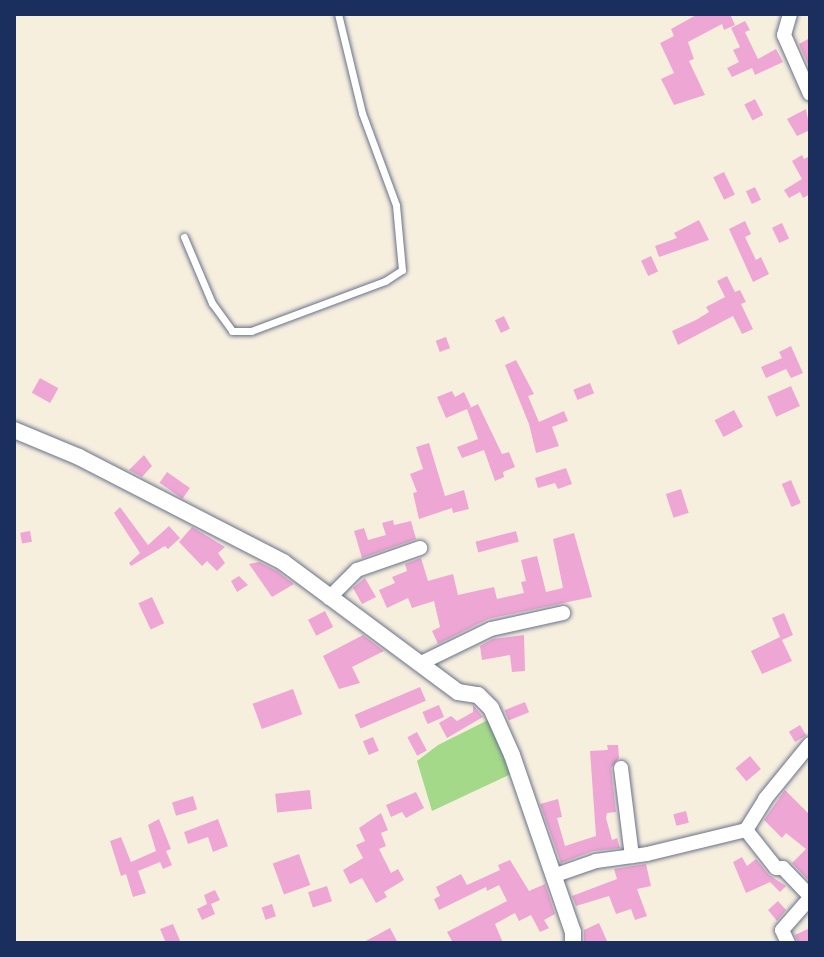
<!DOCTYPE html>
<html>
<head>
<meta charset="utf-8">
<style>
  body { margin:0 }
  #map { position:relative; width:824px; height:957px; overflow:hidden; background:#f7efde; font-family:Caveat,sans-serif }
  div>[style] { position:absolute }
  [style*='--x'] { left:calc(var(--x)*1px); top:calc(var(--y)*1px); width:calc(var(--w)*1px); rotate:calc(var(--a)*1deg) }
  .green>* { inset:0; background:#a4d98a }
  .building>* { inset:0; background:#eea7d4; transform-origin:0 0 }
  .roads { filter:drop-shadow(0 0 2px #68728b) drop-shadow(0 0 2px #68728b) }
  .service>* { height:7px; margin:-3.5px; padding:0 3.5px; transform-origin:3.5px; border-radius:3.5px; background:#fff }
  .minor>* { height:14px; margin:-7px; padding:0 7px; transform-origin:7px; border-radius:7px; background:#fff }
  .tertiary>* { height:16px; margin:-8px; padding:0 8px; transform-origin:8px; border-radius:8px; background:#fff }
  span { translate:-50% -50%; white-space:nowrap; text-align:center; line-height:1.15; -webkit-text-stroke:8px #fdfcf7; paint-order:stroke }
  .frame { position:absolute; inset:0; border:16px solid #1b2f5e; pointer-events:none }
</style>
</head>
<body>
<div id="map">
  <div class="green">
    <i style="clip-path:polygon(490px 719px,513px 773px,432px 811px,417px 761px,438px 745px)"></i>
  </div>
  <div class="building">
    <i style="clip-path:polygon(698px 14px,730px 14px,735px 25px,724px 30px,722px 24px,688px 42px,694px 59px,689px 61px,705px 95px,674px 105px,661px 79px,674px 73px,660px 43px,674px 36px,671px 29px)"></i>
    <i style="clip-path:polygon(745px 21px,750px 30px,745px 32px,758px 59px,776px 49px,783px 62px,755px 75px,752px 68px,732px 77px,727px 68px,739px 62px,733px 50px,740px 47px,731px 28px)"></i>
    <i style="clip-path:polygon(810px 38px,810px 69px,799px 44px)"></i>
    <i style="left:755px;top:99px;width:18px;height:12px;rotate:63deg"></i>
    <i style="clip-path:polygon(806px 109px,810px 130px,797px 136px,787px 119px)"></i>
    <i style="clip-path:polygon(802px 155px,804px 159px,810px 156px,810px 194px,803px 198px,800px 192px,789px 198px,784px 190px,802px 179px,792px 161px)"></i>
    <i style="left:724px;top:172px;width:25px;height:12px;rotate:64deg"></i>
    <i style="left:755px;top:187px;width:14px;height:10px;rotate:65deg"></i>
    <i style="clip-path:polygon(699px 220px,709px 240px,659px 257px,655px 246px,677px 238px,674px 233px)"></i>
    <i style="clip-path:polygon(745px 221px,751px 234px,745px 237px,756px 260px,761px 257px,769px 274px,753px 282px,729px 229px)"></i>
    <i style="left:782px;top:223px;width:17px;height:11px;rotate:65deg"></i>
    <i style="left:651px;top:256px;width:17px;height:11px;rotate:65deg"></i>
    <i style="clip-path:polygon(727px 276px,735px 292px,740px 290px,746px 302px,741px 304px,753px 329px,742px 334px,733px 316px,678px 345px,672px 331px,696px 320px,709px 312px,706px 307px,725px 297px,717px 281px)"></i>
    <i style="left:504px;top:316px;width:14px;height:10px;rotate:65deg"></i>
    <i style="left:446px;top:337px;width:12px;height:11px;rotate:70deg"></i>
    <i style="clip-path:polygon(791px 346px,803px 373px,791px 378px,786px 369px,766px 378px,761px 367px,782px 358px,779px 352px)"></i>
    <i style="clip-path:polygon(516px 360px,534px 394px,528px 396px,539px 422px,564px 411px,568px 421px,552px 427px,559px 446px,536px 453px,529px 424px,505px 365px)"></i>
    <i style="left:40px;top:378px;width:21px;height:17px;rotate:29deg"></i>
    <i style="left:590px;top:383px;width:11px;height:18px;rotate:68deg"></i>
    <i style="left:791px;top:386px;width:22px;height:26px;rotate:66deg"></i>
    <i style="clip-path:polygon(452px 391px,455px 397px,464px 392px,471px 407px,468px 409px,478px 404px,502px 454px,509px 452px,515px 467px,503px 472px,504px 477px,495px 481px,484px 450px,462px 458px,457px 447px,478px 439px,467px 409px,446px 418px,437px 397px)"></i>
    <i style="left:734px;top:410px;width:19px;height:22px;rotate:62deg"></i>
    <i style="clip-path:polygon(429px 443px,445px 496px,464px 490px,469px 509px,453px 513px,452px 508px,419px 519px,413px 493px,417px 492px,410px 474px,423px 469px,416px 447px)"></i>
    <i style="clip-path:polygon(144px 455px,152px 466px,142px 477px,129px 470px)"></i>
    <i style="clip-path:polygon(566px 468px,572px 484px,558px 489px,555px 483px,538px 488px,535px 478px)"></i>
    <i style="left:167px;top:472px;width:28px;height:13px;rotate:35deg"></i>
    <i style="left:791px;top:480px;width:25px;height:10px;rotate:67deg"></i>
    <i style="left:681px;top:489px;width:25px;height:16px;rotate:72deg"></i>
    <i style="clip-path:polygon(120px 507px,148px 545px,169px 526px,180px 538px,168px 549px,165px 546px,131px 566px,129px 563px,140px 553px,114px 513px)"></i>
    <i style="clip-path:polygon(393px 520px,394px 525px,411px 521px,416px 539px,362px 558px,354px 531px,364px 528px,368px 540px,386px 535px,382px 523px)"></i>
    <i style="clip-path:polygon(192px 527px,225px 547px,218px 553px,225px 563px,217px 571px,207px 561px,202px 566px,179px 542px)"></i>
    <i style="left:30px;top:531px;width:11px;height:10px;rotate:80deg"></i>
    <i style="left:516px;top:531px;width:11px;height:42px;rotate:75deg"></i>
    <i style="clip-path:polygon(574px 533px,592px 597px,488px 619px,438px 644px,432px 631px,440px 627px,434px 601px,412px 608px,408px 598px,387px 608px,379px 590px,395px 583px,392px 577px,407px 571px,405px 564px,421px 558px,428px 581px,453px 574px,458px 595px,494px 587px,497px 599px,524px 593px,521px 582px,526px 581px,521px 560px,537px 556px,546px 592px,563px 588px,553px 539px)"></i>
    <i style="clip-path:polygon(259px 562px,277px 571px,294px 584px,272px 597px,249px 564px)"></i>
    <i style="clip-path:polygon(239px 576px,248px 585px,237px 592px,231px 581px)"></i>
    <i style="clip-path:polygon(365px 578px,376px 597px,362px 604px,353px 588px)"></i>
    <i style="left:152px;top:597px;width:29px;height:15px;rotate:65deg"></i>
    <i style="left:325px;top:611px;width:18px;height:19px;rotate:63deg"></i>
    <i style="clip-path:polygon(784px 613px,793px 635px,782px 640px,792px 661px,762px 674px,751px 651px,780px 637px,772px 618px)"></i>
    <i style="clip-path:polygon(363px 635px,384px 651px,352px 667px,360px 683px,339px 689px,323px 656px)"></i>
    <i style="clip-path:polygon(524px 635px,525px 671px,512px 672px,510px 655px,482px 660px,480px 646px,493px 639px)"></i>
    <i style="left:420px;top:687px;width:15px;height:71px;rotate:67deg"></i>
    <i style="left:293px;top:689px;width:27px;height:43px;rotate:70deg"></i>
    <i style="left:525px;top:702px;width:11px;height:22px;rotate:68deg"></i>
    <i style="left:439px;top:705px;width:13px;height:18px;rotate:67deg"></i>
    <i style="clip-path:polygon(473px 705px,483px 717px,447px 738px,439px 723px,451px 716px,457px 721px,473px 712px)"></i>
    <i style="left:800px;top:725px;width:12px;height:13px;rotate:59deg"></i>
    <i style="left:417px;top:732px;width:21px;height:11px;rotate:62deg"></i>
    <i style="left:373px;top:737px;width:15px;height:11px;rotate:67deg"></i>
    <i style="clip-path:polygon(607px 745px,618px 745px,619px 758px,611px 768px,616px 812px,607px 813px,606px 818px,612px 840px,617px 838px,620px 848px,593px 851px,561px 863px,540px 804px,558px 799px,562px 817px,557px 818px,565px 846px,596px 836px,590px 751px,608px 750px)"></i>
    <i style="left:750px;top:756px;width:17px;height:19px;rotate:50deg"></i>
    <i style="left:310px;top:790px;width:19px;height:35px;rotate:84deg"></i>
    <i style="clip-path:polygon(785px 790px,810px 815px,810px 882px,792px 863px,806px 849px,786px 833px,782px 838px,764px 820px)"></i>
    <i style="clip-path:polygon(416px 792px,424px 808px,406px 818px,402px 812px,391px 817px,386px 805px)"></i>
    <i style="left:193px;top:796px;width:14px;height:22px;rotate:73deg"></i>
    <i style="left:686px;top:811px;width:12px;height:13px;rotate:76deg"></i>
    <i style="clip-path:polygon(381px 813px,388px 830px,381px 833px,386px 846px,379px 849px,391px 873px,398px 869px,404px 880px,384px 892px,387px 897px,376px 903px,362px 878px,350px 884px,343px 870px,363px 858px,356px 845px,365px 841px,359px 828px)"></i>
    <i style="clip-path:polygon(159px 819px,171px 849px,166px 851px,172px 865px,163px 869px,160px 862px,138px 871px,146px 893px,133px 897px,126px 874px,121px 876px,110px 841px,121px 837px,131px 862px,156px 851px,148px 825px)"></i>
    <i style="clip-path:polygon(218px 819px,228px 846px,213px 852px,208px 837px,188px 844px,184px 832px)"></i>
    <i style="left:299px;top:854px;width:33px;height:28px;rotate:70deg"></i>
    <i style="clip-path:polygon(742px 857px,747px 866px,756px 859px,769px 875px,786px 886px,780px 892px,770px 882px,746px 893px,733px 862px)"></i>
    <i style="clip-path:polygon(510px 860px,529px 891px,545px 884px,555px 914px,544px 920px,549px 928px,540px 932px,531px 915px,519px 921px,515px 913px,495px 924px,503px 943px,453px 943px,447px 932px,507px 901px,499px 885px,487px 891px,486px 887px,439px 910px,434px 899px,440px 896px,436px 887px,461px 874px,467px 885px,500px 870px,498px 865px)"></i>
    <i style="clip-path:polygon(646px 864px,651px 886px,637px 889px,647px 916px,635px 920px,631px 909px,616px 914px,609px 896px,576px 906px,572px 896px,617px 879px,614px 869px)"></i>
    <i style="left:327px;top:886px;width:16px;height:20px;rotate:72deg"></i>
    <i style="clip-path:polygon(215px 890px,220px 900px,211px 904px,215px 914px,202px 920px,197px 909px,207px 904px,204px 895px)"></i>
    <i style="clip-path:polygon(778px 901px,786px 910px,777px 921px,768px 910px)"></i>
    <i style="left:272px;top:904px;width:13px;height:11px;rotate:72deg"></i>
    <i style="clip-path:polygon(599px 923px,608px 943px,584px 943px,584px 930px)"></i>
    <i style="clip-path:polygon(173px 924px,181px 943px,166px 943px,160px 929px)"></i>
    <i style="clip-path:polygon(390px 928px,398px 943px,362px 943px)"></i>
    <i style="clip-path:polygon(810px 928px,810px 943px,798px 943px,795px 935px)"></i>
  </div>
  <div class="roads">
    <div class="service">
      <i style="--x:184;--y:237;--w:72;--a:67"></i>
      <i style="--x:212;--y:303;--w:34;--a:54"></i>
      <i style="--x:232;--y:331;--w:19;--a:0"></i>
      <i style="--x:251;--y:331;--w:143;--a:-20.5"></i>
      <i style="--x:385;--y:281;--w:20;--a:-33"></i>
      <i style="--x:402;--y:270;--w:65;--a:-95.3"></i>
      <i style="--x:396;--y:205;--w:98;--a:-110.3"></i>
      <i style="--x:362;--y:113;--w:102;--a:-103.6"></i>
    </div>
    <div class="minor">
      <i style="--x:790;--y:14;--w:22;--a:106"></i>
      <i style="--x:784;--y:35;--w:64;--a:66.2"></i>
      <i style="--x:329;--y:598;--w:40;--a:-45"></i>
      <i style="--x:357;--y:570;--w:67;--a:-19.2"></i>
      <i style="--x:419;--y:664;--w:80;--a:-25.9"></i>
      <i style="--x:491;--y:629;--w:74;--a:-12.5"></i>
      <i style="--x:621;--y:768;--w:89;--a:82.9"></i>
      <i style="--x:746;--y:830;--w:36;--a:-58"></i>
      <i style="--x:765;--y:799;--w:71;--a:-50.7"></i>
      <i style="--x:553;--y:876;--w:46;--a:-19.2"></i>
      <i style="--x:596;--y:861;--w:51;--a:-7.8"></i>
      <i style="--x:647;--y:854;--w:102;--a:-13.6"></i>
      <i style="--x:746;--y:830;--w:48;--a:51.7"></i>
      <i style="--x:776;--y:868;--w:7;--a:0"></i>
      <i style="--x:783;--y:868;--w:39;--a:46"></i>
      <i style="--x:788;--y:943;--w:14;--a:-115"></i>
      <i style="--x:782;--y:930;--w:43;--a:-48.8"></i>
    </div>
    <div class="tertiary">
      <i style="--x:14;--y:430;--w:70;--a:22.6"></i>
      <i style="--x:79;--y:457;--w:229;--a:27.2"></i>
      <i style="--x:283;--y:562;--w:218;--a:36.6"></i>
      <i style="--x:458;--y:692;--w:20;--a:9"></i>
      <i style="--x:478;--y:695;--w:18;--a:45"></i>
      <i style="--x:491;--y:708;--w:51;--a:65.9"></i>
      <i style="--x:512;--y:755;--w:187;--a:71"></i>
      <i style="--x:573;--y:932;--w:11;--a:90"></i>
    </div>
  </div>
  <div class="frame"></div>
</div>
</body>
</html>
